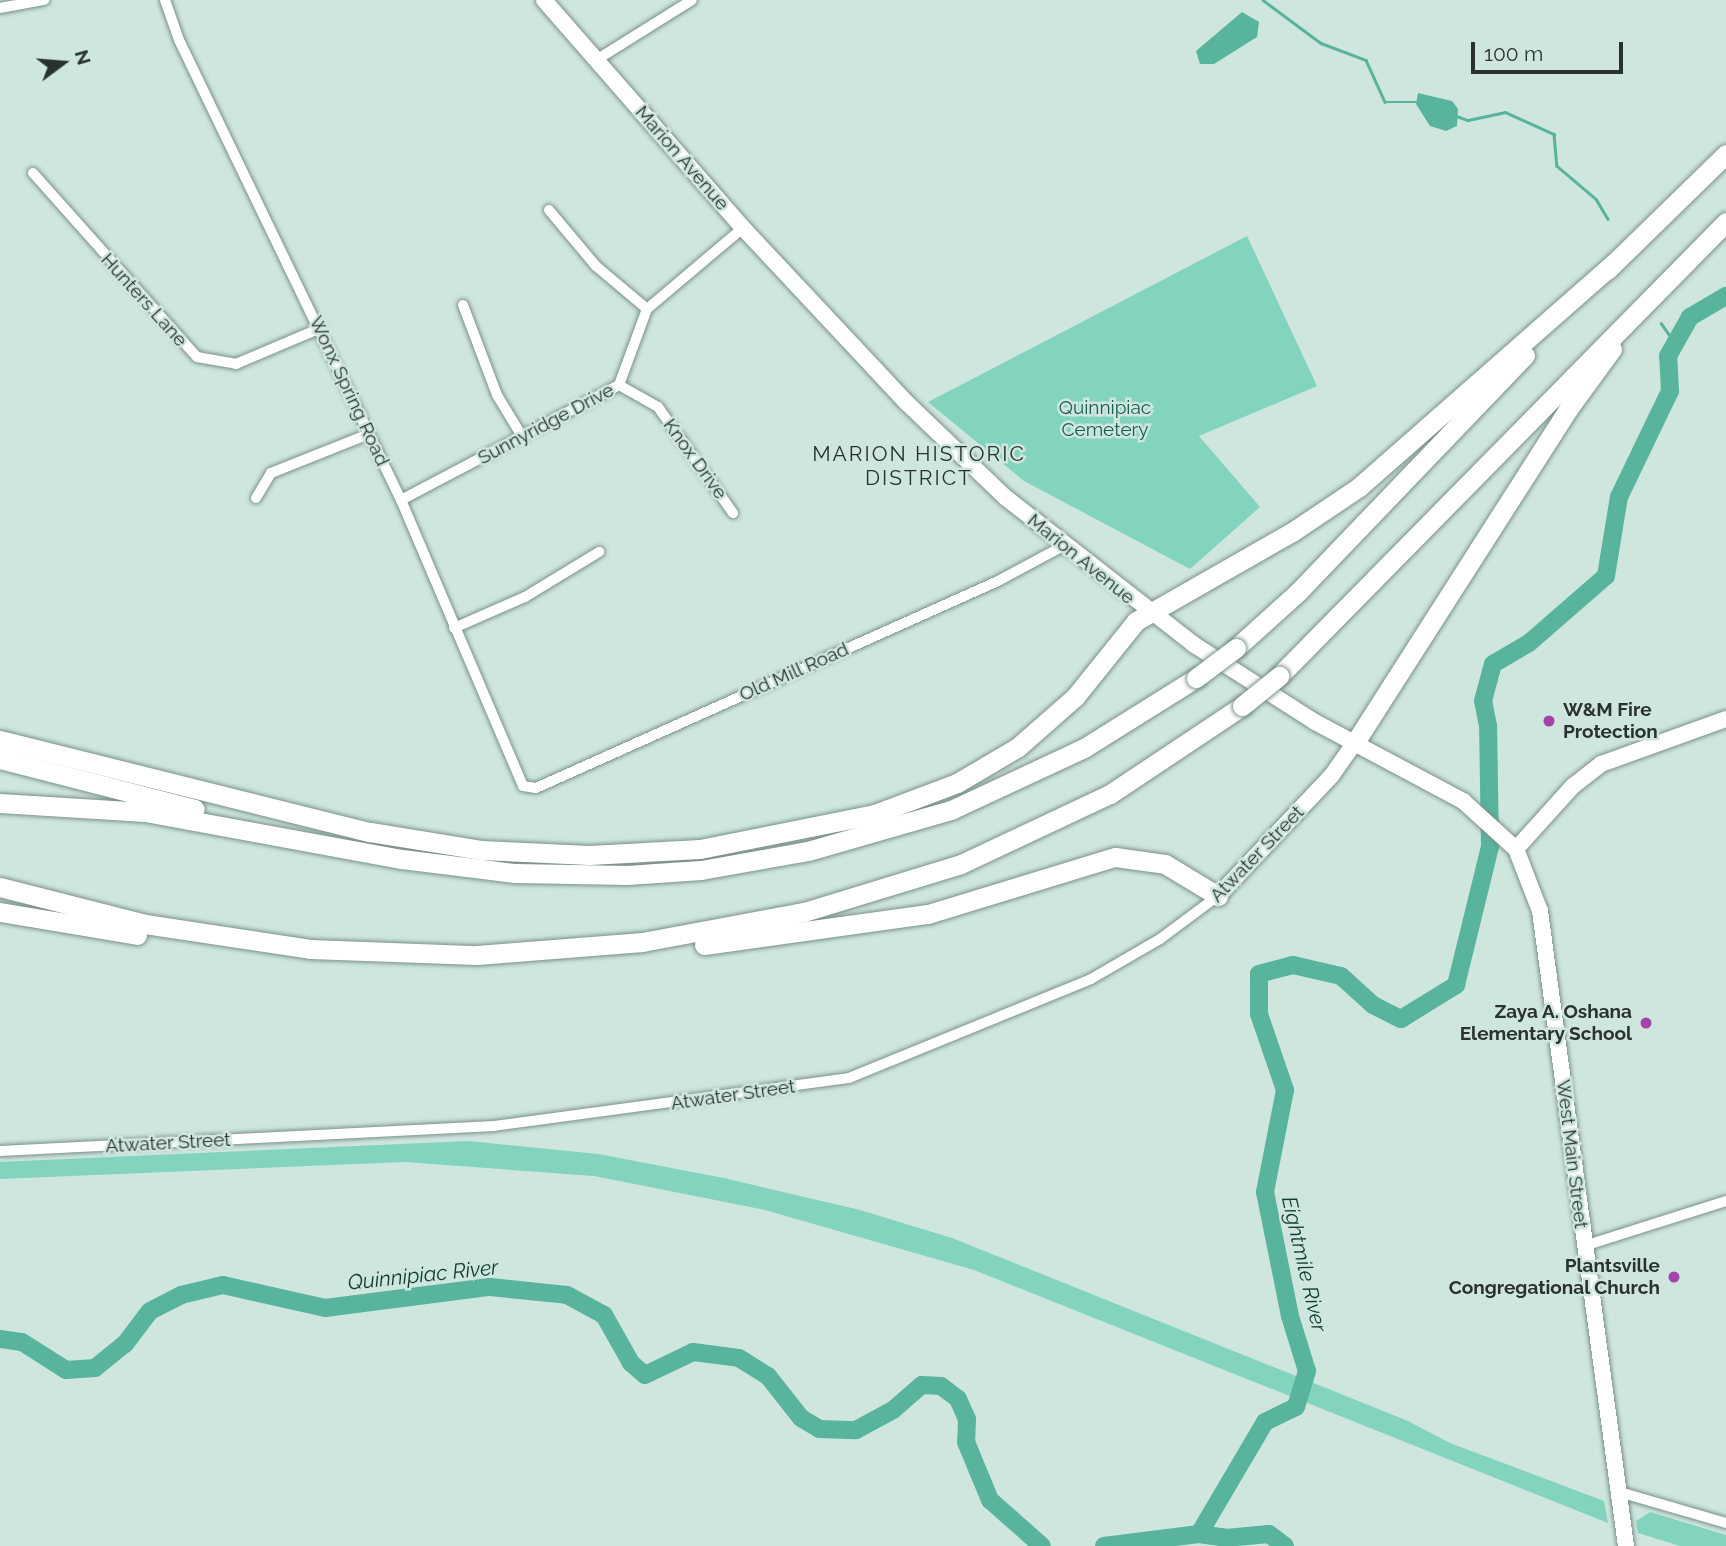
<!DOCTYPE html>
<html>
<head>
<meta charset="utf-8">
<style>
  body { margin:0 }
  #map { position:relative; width:1726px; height:1546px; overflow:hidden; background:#cfe6df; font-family:Raleway,sans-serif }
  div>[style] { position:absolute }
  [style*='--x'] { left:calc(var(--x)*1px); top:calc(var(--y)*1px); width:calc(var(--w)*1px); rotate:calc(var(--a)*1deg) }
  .green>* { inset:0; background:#82d4be }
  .water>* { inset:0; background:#58b49d }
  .stream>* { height:2.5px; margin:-1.25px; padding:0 1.25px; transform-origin:1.25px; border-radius:1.25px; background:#58b49d }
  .river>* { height:18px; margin:-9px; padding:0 9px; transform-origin:9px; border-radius:9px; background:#58b49d }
  .roads { filter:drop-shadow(0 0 2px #7a9089) drop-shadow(0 0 2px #7a9089) }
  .minor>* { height:10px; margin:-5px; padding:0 5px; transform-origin:5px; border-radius:5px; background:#fff }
  .secondary>* { height:16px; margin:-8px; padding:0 8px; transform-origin:8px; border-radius:8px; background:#fff }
  .motorway>* { height:19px; margin:-9.5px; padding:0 9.5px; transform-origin:9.5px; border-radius:9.5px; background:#fff }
  .bridges { filter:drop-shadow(0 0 2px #7a9089) drop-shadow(0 0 2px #7a9089) }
  .motorway-bridge>* { height:19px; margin:-9.5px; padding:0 9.5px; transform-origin:9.5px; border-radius:9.5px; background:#fff }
  .dots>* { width:19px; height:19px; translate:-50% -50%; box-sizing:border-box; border:4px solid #cfe6df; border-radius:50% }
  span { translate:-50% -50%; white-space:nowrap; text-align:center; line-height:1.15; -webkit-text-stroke:5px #cfe6df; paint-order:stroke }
  .street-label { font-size:19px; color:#29322f }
  .park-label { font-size:19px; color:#155f4f }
  .poi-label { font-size:19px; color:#29322f; font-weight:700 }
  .left { translate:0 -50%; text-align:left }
  .right { translate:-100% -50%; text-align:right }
  .neighbourhood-label { font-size:21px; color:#29322f; letter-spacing:2px }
  .water-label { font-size:21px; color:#103a31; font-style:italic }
  .north { position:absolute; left:28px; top:28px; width:70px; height:70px; -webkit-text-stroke:5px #cfe6df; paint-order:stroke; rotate:74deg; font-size:19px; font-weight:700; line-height:28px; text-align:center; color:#29322f }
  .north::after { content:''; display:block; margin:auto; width:24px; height:32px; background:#29322f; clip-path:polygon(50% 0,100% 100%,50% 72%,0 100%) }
  .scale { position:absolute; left:1471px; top:42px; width:152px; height:32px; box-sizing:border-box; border:4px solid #29322f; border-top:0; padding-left:9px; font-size:21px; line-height:24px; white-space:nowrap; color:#29322f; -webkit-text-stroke:5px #cfe6df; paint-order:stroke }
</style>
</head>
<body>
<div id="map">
  <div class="green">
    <i style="clip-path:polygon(1247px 236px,1317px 386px,1199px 436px,1260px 507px,1190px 569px,1024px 481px,928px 402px)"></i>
    <i style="clip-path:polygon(468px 1141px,598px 1154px,724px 1178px,860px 1210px,952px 1238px,1408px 1421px,1450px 1443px,1604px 1501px,1608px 1523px,974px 1270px,765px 1210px,594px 1176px,405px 1162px,0 1179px,0 1162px)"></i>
    <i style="clip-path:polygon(1650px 1512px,1726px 1535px,1726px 1546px,1680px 1546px,1638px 1533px,1636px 1521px)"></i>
  </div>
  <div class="water">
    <i style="clip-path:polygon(1242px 12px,1259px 22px,1257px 37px,1214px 64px,1200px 64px,1196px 51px)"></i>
    <i style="clip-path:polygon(1418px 93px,1452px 101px,1458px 109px,1457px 126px,1446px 131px,1430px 126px,1416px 104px)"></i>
  </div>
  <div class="stream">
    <i style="--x:1263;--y:0;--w:72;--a:36.6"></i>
    <i style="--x:1321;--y:43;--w:48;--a:20.7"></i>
    <i style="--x:1366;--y:60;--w:46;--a:65.7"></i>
    <i style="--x:1385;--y:102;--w:34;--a:0"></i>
    <i style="--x:1454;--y:115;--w:15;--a:20"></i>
    <i style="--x:1468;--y:120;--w:38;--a:-12"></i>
    <i style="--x:1505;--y:112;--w:54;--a:24.2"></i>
    <i style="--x:1554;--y:134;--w:32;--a:85"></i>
    <i style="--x:1557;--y:166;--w:51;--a:40.2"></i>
    <i style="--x:1596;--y:199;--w:23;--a:59"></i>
    <i style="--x:1661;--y:323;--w:24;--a:55"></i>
  </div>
  <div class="river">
    <i style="--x:0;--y:1339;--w:22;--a:8"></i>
    <i style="--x:22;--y:1342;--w:52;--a:32.5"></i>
    <i style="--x:66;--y:1370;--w:29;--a:-4"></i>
    <i style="--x:95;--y:1368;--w:38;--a:-39"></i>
    <i style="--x:125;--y:1344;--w:41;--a:-52.9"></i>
    <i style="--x:150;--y:1311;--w:35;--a:-27"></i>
    <i style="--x:181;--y:1295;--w:43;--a:-13.4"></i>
    <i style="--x:223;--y:1285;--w:105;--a:12.7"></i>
    <i style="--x:325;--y:1308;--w:166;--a:-7.3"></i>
    <i style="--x:490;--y:1287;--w:77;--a:5.9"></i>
    <i style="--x:567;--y:1295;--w:42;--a:28.4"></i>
    <i style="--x:604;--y:1315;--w:55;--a:60.6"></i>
    <i style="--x:631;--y:1363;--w:18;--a:41"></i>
    <i style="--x:645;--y:1375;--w:53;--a:-25.6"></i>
    <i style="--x:693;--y:1352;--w:46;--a:7.4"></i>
    <i style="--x:739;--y:1358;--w:34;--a:32"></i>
    <i style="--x:768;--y:1376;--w:53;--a:51.8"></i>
    <i style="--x:801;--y:1418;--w:21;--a:31"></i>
    <i style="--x:819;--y:1429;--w:37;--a:2"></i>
    <i style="--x:856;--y:1430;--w:42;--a:-28.4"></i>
    <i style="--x:893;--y:1410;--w:38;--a:-41"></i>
    <i style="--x:922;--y:1385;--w:19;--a:3"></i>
    <i style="--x:941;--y:1386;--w:21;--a:37"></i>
    <i style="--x:958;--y:1399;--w:22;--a:66"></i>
    <i style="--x:967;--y:1419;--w:23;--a:92"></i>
    <i style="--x:966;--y:1442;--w:63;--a:67.5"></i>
    <i style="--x:990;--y:1500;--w:69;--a:41.5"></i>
    <i style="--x:1199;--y:1534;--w:130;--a:-59.5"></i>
    <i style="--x:1265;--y:1422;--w:34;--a:-26"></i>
    <i style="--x:1296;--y:1407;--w:38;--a:-73"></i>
    <i style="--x:1307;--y:1371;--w:58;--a:-107.2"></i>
    <i style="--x:1290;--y:1316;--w:126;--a:-101.4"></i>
    <i style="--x:1265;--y:1192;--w:104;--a:-78.9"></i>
    <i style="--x:1285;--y:1090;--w:80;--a:-108.9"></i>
    <i style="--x:1259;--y:1014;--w:40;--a:-90"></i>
    <i style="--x:1259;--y:974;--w:35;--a:-15"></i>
    <i style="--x:1293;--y:965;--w:49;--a:12.9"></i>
    <i style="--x:1341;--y:976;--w:43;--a:42.2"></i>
    <i style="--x:1373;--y:1005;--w:31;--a:27"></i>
    <i style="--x:1401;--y:1019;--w:65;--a:-31.7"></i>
    <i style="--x:1456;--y:985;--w:142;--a:-76.2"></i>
    <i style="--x:1490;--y:847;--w:121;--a:-90.9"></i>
    <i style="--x:1488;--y:726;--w:25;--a:-101"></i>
    <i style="--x:1483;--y:701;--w:38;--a:-75"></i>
    <i style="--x:1493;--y:664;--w:42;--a:-30.3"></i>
    <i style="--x:1529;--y:643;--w:102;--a:-41"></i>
    <i style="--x:1606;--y:576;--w:80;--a:-80.7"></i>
    <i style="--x:1619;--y:497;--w:118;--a:-64.3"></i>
    <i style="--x:1670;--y:391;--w:35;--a:-93"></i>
    <i style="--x:1668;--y:356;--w:45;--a:-60.6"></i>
    <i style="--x:1690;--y:317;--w:42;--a:-30.3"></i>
    <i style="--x:1104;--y:1546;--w:96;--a:-7.2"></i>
    <i style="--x:1199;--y:1534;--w:27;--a:8"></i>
    <i style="--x:1226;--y:1538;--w:43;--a:-5.3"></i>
    <i style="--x:1269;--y:1534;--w:20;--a:37"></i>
  </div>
  <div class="roads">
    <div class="minor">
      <i style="--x:165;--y:0;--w:42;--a:70.7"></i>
      <i style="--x:179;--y:40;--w:511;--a:64.24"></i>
      <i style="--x:401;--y:500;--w:311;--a:66.9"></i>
      <i style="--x:523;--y:786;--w:13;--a:9"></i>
      <i style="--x:536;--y:788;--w:506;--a:-24.13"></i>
      <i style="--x:998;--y:581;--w:74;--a:-28.3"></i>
      <i style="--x:0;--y:8;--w:45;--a:-10.3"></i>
      <i style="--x:596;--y:60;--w:113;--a:-32"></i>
      <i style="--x:33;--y:173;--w:246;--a:48.3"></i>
      <i style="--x:197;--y:357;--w:40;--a:10"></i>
      <i style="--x:236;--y:364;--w:92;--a:-23"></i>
      <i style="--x:549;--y:210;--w:73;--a:50"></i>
      <i style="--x:596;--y:266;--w:67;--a:40.1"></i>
      <i style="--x:463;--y:305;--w:96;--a:69.3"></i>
      <i style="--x:497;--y:395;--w:50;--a:58.8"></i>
      <i style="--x:619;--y:385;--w:45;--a:29.4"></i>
      <i style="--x:658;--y:407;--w:130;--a:54.7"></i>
      <i style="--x:256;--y:498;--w:29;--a:-59"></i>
      <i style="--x:271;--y:473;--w:105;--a:-21.7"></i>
      <i style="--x:401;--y:500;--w:246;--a:-27.8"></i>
      <i style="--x:619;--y:385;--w:81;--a:-69.8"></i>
      <i style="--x:647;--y:309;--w:126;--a:-40.2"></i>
      <i style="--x:454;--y:628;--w:77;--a:-23.6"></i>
      <i style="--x:525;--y:597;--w:87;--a:-31.3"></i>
      <i style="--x:0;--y:1151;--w:495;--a:-2.9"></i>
      <i style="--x:494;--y:1126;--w:358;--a:-7.7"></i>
      <i style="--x:849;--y:1078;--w:261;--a:-22.2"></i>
      <i style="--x:1091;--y:979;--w:80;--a:-30.1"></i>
      <i style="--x:1160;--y:939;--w:72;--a:-36.6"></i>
      <i style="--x:1584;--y:1246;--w:149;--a:-17.6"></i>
      <i style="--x:1616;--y:1491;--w:115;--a:16.2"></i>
    </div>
    <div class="secondary">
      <i style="--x:544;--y:0;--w:303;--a:48.9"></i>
      <i style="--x:743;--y:228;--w:240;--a:46.9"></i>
      <i style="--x:907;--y:403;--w:136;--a:43.8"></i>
      <i style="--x:1005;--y:497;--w:239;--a:38"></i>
      <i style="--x:1193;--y:644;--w:145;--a:32.6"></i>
      <i style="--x:1315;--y:722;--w:168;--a:28.1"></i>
      <i style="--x:1463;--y:801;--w:72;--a:42.2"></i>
      <i style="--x:1516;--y:849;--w:66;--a:68.8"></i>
      <i style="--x:1540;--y:911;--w:641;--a:82.29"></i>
      <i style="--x:1516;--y:849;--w:85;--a:-47.9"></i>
      <i style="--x:1573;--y:786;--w:36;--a:-38"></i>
      <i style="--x:1601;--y:764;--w:133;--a:-19.8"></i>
      <i style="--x:1218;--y:896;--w:166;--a:-46.7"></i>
      <i style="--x:1332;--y:775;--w:38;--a:-55"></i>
    </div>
    <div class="motorway">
      <i style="--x:1607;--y:270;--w:166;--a:-44.3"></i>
      <i style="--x:1236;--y:648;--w:84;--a:-42.1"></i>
      <i style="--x:1298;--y:592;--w:328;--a:-46.2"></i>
      <i style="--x:1279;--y:676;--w:637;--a:-45.45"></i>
      <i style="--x:0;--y:740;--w:381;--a:14"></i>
      <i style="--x:370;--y:832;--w:112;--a:9.2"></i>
      <i style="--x:481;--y:850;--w:108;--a:2.7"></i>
      <i style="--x:589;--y:855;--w:111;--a:-3.1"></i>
      <i style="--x:700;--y:849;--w:178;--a:-11.3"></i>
      <i style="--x:875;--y:814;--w:88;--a:-20.7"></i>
      <i style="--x:957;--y:783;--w:71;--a:-30.5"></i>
      <i style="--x:1018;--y:747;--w:76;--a:-41.3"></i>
      <i style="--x:1075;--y:697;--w:97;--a:-51.2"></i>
      <i style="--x:1136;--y:621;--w:180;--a:-29.7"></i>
      <i style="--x:1292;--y:532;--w:81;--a:-33.9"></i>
      <i style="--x:1359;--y:487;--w:341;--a:-41.3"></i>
      <i style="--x:1354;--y:744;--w:399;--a:-57.4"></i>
      <i style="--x:1569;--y:408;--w:73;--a:-53.9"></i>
      <i style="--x:0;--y:759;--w:201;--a:14.4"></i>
      <i style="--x:0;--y:803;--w:145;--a:3.6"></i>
      <i style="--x:145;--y:812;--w:261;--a:10.4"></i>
      <i style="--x:402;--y:859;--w:114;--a:7.1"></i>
      <i style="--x:515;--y:873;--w:112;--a:1"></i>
      <i style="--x:627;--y:875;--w:74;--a:-3.9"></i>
      <i style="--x:701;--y:870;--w:109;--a:-10.1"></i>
      <i style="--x:808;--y:851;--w:149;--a:-16"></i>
      <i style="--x:951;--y:810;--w:147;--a:-25"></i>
      <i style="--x:1084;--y:748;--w:132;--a:-32"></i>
      <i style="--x:0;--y:887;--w:150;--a:14.3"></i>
      <i style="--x:145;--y:924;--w:167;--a:8.6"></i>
      <i style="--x:310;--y:949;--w:167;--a:2.1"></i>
      <i style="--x:477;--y:955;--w:166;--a:-4.5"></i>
      <i style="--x:642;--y:942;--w:165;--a:-10.5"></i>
      <i style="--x:804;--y:912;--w:164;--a:-17"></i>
      <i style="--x:961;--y:864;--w:165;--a:-25.2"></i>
      <i style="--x:1110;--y:794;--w:159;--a:-33.7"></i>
      <i style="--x:0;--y:912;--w:139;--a:9.5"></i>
      <i style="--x:704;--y:945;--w:226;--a:-7.9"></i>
      <i style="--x:928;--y:914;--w:195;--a:-17"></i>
      <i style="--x:1115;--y:857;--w:50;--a:8"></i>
      <i style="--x:1165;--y:864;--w:62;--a:31.1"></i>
    </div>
  </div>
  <div class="bridges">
    <div class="motorway-bridge">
      <i style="--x:1196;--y:678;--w:50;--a:-36.9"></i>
      <i style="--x:1242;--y:706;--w:48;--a:-39"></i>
    </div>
  </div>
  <div class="dots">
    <i style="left:1549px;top:721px;background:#a343ab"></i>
    <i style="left:1646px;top:1023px;background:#a343ab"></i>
    <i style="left:1674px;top:1277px;background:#a343ab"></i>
  </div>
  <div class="street-label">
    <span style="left:682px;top:158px;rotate:49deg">Marion Avenue</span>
    <span style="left:144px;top:300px;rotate:48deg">Hunters Lane</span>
    <span style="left:349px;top:391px;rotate:65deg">Wonx Spring Road</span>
    <span style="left:546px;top:424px;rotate:-28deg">Sunnyridge Drive</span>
    <span style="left:695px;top:459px;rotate:54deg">Knox Drive</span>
    <span style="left:1081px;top:559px;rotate:39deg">Marion Avenue</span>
    <span style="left:794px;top:672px;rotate:-24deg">Old Mill Road</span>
    <span style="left:1257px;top:854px;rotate:-46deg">Atwater Street</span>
    <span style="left:733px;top:1095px;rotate:-8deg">Atwater Street</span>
    <span style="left:168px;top:1143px;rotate:-3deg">Atwater Street</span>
    <span style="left:1572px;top:1154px;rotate:83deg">West Main Street</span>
  </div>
  <div class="park-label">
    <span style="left:1105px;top:419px">Quinnipiac<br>Cemetery</span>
  </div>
  <div class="poi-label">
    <span class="left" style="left:1563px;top:721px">W&amp;M Fire<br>Protection</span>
    <span class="right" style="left:1632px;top:1023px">Zaya A. Oshana<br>Elementary School</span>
    <span class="right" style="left:1660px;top:1277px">Plantsville<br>Congregational Church</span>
  </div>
  <div class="neighbourhood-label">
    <span style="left:919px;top:466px">MARION HISTORIC<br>DISTRICT</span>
  </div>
  <div class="water-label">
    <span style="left:1304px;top:1264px;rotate:77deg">Eightmile River</span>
    <span style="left:423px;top:1275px;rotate:-6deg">Quinnipiac River</span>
  </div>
  <div class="north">N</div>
  <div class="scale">100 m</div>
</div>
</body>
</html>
